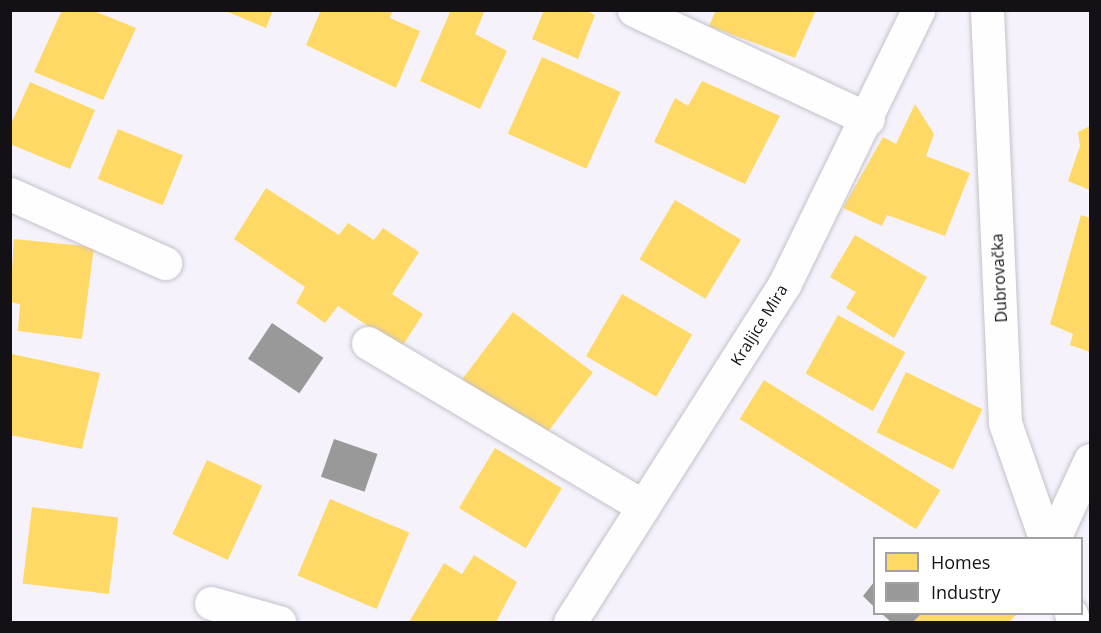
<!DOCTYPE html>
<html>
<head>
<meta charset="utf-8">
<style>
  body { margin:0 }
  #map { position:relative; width:1101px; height:633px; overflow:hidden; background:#f5f2fc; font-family:"Open Sans",sans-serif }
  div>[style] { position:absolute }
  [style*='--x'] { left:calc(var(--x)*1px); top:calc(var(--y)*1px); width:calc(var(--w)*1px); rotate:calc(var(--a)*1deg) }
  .homes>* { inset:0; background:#ffd966; transform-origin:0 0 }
  .industry>* { inset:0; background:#999; transform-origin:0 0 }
  .roads { filter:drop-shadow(0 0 2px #c4c1c8) drop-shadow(0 0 2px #c4c1c8) }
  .minor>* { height:33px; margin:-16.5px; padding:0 16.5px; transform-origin:16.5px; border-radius:16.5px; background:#fefdff }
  span { translate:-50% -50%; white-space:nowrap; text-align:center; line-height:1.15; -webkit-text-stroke:6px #fff; paint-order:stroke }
  .street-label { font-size:16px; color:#131116 }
  .frame { position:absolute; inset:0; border:12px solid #131116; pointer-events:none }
  .legend { position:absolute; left:873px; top:537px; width:210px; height:78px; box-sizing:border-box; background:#fff; border:2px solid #a1a0a2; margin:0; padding:8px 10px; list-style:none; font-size:18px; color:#131116 }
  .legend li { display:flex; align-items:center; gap:12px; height:30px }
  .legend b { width:30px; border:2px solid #a1a0a2 }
</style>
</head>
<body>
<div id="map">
  <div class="homes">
    <i style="clip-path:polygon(62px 10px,92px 10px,136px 28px,103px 100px,34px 72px)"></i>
    <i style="clip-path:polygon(223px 10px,273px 10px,266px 28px)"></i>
    <i style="clip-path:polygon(321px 10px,393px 10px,390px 18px,420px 31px,396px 88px,306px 45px)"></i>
    <i style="clip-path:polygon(451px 10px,485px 10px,475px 34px,507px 51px,480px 109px,420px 81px)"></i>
    <i style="clip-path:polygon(544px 10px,585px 10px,595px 15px,578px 59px,532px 39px)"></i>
    <i style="clip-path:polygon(716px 10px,816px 10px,795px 58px,709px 26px)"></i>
    <i style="left:542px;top:57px;width:86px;height:84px;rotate:24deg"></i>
    <i style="clip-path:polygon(702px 81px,780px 116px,745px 184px,654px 142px,675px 98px,688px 106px)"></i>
    <i style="clip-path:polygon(30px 82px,95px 110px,70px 169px,10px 144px,10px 126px)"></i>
    <i style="clip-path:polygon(915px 104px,934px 134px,926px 156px,970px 173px,945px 236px,887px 215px,882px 226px,843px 208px,883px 137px,896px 144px)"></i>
    <i style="clip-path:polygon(1090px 126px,1090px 190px,1068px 181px,1080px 146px,1078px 132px)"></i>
    <i style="left:118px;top:129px;width:70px;height:54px;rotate:22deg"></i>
    <i style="clip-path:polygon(266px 188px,339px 235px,348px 223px,374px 240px,383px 228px,419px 252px,392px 294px,423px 314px,401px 348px,338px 306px,325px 323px,296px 303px,305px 287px,234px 239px)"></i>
    <i style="left:675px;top:200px;width:77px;height:69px;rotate:31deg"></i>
    <i style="clip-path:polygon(1081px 215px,1090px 218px,1090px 352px,1070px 345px,1073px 334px,1050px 324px)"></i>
    <i style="clip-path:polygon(855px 235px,927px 277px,894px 338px,846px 308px,856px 292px,830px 277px)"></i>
    <i style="clip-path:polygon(14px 239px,94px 247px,82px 339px,18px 331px,20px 304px,10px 302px)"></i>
    <i style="left:622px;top:294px;width:81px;height:72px;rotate:30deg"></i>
    <i style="left:513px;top:312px;width:100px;height:84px;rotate:37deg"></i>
    <i style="left:838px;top:315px;width:77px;height:67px;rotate:29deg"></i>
    <i style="clip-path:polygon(12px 354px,100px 373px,82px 449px,10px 435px)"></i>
    <i style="left:906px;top:372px;width:85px;height:67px;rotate:26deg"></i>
    <i style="left:764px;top:380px;width:208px;height:46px;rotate:32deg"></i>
    <i style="left:495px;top:448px;width:78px;height:70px;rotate:31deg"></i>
    <i style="left:207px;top:460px;width:61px;height:82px;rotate:25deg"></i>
    <i style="left:330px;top:499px;width:86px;height:83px;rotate:23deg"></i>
    <i style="left:32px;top:507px;width:87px;height:77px;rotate:7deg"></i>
    <i style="clip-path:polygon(474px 555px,517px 582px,496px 622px,409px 622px,444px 563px,462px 574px)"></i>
    <i style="clip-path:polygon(921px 614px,1014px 614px,1016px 615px,1009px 622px,913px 622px)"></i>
  </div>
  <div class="industry">
    <i style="left:272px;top:323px;width:62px;height:43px;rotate:34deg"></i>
    <i style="left:334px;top:439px;width:46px;height:40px;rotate:19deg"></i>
    <i style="clip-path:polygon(874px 582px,874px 607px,863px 596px)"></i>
    <i style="clip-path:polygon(882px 614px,921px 614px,913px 622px,891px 622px)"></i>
  </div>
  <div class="roads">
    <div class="minor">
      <i style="--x:634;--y:10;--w:258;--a:25"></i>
      <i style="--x:987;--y:10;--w:413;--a:87.5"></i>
      <i style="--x:1005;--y:423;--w:122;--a:70.8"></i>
      <i style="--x:10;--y:194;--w:170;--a:24"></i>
      <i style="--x:368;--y:343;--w:320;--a:30.7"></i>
      <i style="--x:1054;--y:538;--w:86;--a:-65.2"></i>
      <i style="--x:211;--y:603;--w:71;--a:15.6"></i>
      <i style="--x:1071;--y:614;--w:9;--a:69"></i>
      <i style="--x:570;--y:622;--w:401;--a:-57.6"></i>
      <i style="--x:785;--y:283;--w:304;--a:-64"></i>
    </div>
  </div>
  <div class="street-label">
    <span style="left:999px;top:278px;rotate:-93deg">Dubrovačka</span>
    <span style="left:759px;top:325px;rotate:-58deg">Kraljice Mira</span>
  </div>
  <div class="frame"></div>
  <ul class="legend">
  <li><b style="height:16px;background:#ffd966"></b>Homes</li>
  <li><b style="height:16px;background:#999"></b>Industry</li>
  </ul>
</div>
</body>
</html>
